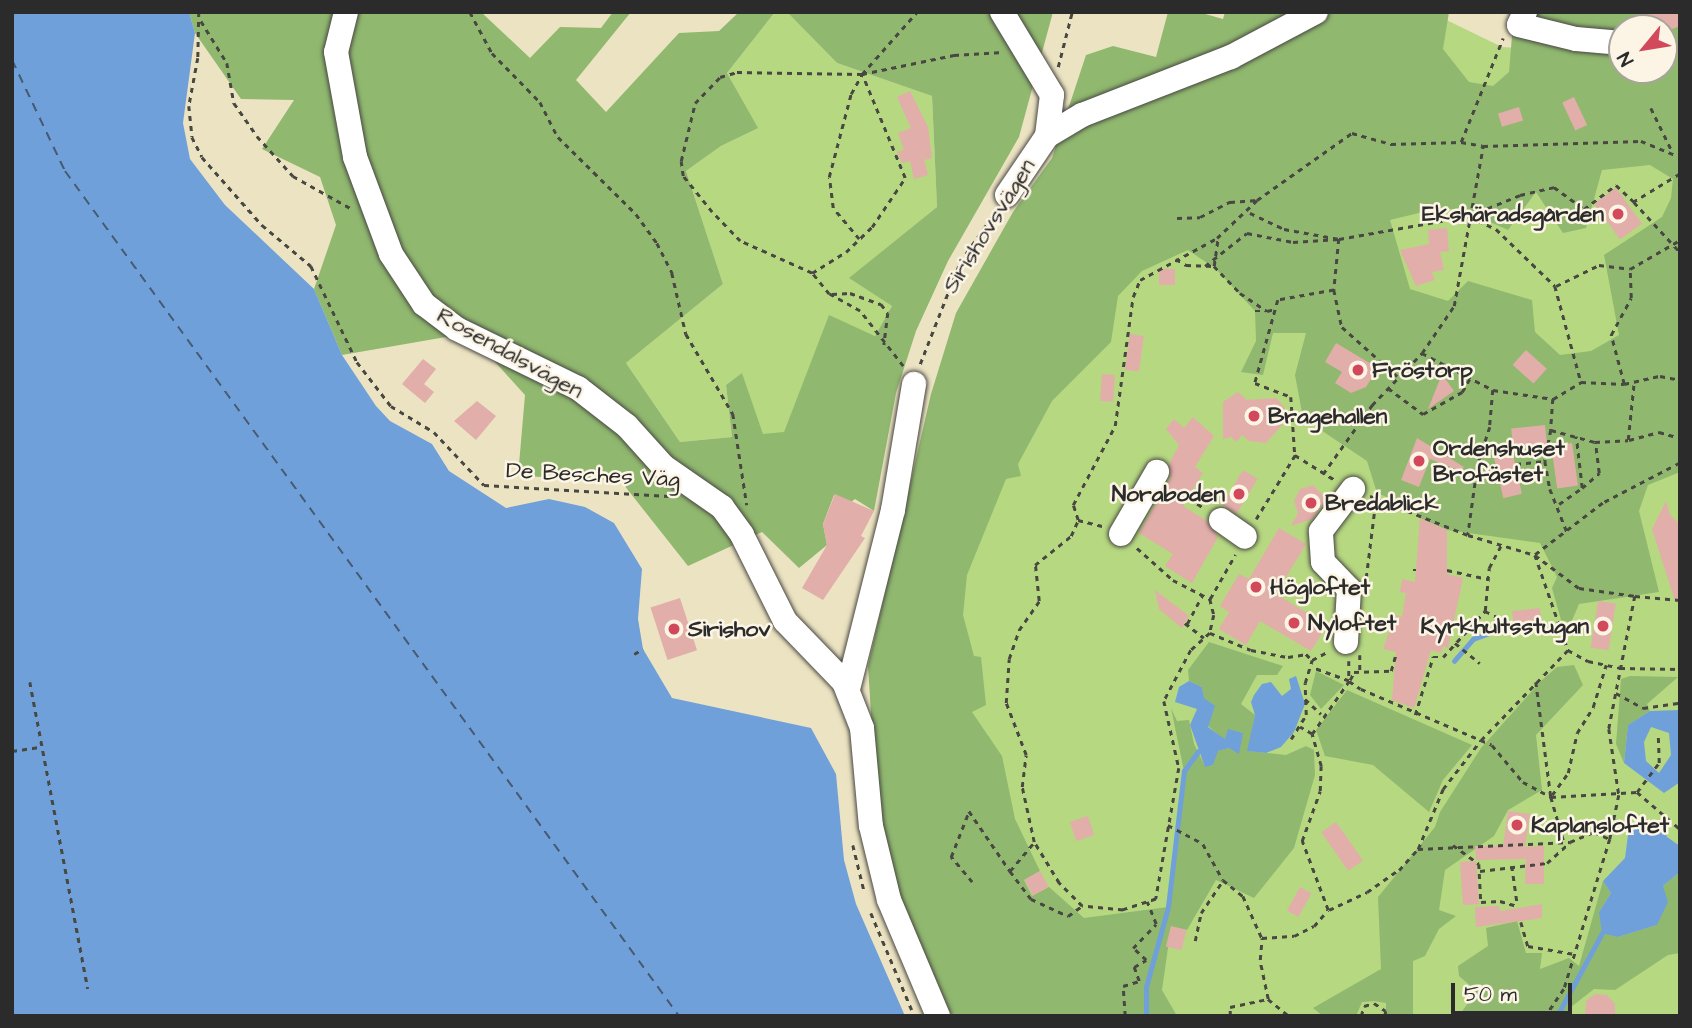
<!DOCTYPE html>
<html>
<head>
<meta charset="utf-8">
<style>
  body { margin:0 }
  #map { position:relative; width:1692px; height:1028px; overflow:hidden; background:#ece3c2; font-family:"Architects Daughter",sans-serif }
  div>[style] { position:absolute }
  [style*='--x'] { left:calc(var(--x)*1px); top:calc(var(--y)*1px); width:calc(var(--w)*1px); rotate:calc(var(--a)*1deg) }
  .green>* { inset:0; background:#b6d881 }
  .forest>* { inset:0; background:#90b86f }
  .water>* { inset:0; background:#6fa0d9 }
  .stream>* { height:4.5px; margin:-2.25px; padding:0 2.25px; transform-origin:2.25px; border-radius:2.25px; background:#6fa0d9 }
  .ferry>* { height:2px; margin-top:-1px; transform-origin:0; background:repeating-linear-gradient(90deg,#465a71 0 9px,transparent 0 16px) }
  .building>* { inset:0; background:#e2aea9; transform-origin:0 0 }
  .path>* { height:2.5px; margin-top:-1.25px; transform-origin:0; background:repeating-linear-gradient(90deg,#484742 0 5px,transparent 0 10px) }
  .roads { filter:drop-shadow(0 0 2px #484742) drop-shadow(0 0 2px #484742) }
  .minor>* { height:24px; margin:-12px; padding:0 12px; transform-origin:12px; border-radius:12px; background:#fff }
  .path-bridge>* { height:2.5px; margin-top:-1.25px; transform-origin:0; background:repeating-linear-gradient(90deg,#484742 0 5px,transparent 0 10px) }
  .dots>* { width:19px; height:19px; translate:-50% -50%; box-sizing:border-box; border:4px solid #fcf5e5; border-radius:50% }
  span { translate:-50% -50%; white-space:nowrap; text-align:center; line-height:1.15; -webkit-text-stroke:5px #fcf5e5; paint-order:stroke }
  .poi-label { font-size:23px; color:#2b2b2b; font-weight:700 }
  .right { translate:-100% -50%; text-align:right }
  .left { translate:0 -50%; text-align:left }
  .street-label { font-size:23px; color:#2b2b2b }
  .frame { position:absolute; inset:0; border:14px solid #2b2b2b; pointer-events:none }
  .north { position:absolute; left:1608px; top:14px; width:70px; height:70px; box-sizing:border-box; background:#fcf5e5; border:2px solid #a8a49b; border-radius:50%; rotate:240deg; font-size:19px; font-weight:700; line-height:28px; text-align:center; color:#2b2b2b }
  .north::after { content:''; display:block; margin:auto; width:24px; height:32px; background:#d1495b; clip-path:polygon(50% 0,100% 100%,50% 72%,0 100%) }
  .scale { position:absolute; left:1451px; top:983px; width:121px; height:32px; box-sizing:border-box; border:4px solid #2b2b2b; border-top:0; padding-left:9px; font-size:21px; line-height:24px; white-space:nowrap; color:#2b2b2b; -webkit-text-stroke:5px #fcf5e5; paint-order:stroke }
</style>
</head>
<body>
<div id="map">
  <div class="green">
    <i style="clip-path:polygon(775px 12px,787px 12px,837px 63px,932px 96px,937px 207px,850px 278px,892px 306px,875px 336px,829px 316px,784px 433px,763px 435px,742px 374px,726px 385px,732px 437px,680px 442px,626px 363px,723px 284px,686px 171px,721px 146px,757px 128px,727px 73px)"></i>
    <i style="clip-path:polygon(1430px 12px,1502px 47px,1622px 55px,1622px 70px,1664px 70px,1680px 39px,1680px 1016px,1075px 1016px,961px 895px,959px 366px)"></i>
  </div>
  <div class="forest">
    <i style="clip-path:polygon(189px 12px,481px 12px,530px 58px,560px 27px,601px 28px,613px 12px,631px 12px,576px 80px,606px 112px,679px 33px,719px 31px,739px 12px,775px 12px,727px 73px,758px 128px,721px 146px,686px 171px,723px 284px,626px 363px,680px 442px,732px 437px,726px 385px,742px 373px,763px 434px,784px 432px,829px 315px,875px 336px,892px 306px,849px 278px,937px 207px,932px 96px,837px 63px,787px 12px,1053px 12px,1019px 137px,948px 261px,916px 331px,896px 393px,874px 511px,855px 499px,850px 503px,834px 495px,823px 524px,827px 545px,799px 568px,762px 532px,688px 566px,620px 480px,518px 476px,525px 395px,469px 333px,342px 355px,314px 289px,336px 225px,320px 177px,262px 149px,294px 100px,241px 99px,195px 33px)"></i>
    <i style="clip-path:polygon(evenodd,1168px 12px,1198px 12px,1223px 19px,1225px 12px,1449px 12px,1443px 49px,1469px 82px,1493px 86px,1509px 72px,1514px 12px,1680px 12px,1680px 472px,1648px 485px,1639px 511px,1659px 592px,1579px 604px,1571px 623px,1561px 620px,1552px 588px,1557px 577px,1540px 543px,1447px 530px,1420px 518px,1413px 508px,1377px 493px,1367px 461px,1303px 418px,1295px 375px,1306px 333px,1273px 333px,1263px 375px,1241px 372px,1256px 341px,1255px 311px,1216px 269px,1188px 250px,1142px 271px,1118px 296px,1111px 342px,1052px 401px,1018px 464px,1021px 476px,1006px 479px,967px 575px,963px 615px,974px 656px,981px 657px,986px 705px,972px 712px,1002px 756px,1015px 819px,1040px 871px,1024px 880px,1032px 896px,1049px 887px,1084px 918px,1168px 907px,1184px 771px,1171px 708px,1177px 721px,1189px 720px,1194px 744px,1205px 766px,1213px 765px,1217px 751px,1229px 748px,1243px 733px,1229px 730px,1225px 740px,1208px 726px,1202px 687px,1189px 681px,1188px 670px,1209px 642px,1283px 666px,1277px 675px,1257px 675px,1241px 704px,1255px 715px,1248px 751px,1286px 755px,1306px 746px,1314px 750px,1315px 775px,1294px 848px,1254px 898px,1216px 880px,1187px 930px,1171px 927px,1162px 990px,1177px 1016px,952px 1016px,907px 930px,878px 825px,868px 666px,931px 394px,956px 313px,1013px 212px,1052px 158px,1086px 55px,1113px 46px,1156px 57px,1168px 12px,1622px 28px,1664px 28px,1664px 70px,1622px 70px,1622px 28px,1168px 12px,1650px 165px,1673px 179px,1671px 198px,1662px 217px,1604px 255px,1619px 335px,1591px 351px,1560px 355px,1535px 332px,1532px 300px,1468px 281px,1448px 301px,1410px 289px,1390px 220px,1435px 209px,1461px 209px,1508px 230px,1536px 192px,1563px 233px,1586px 228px,1602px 170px,1650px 165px)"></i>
    <i style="clip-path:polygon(1574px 665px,1583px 685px,1536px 735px,1542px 790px,1508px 810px,1494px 836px,1445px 870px,1439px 910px,1456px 916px,1439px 929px,1425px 956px,1413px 961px,1413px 1016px,1386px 1016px,1386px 1003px,1374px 1001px,1362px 1002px,1356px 1016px,1323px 1016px,1313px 1008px,1381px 969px,1378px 897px,1435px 827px,1440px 812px,1481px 748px,1541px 681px,1557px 667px)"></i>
    <i style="clip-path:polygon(1316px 671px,1344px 685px,1321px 709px,1310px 695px)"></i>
    <i style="clip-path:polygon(1630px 676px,1678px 677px,1647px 704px,1650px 711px,1628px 725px,1624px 763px,1616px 744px,1621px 679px)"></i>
    <i style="clip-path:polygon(1347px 690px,1472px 745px,1443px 780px,1429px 812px,1373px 765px,1325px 756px,1316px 730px)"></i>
    <i style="clip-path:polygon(1680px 872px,1680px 953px,1668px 955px,1615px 990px,1594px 989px,1571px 1007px,1568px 1016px,1447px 1016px,1460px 1014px,1471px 999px,1473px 988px,1459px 976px,1458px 966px,1488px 946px,1486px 928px,1517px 921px,1526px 953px,1542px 953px,1540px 969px,1569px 958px,1579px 966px,1603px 881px,1611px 893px,1599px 912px,1618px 937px,1657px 925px,1663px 886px)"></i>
  </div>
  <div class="water">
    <i style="clip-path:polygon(12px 12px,189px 12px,195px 33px,183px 123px,190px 159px,225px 205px,314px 289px,342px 355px,376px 406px,390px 421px,432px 444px,449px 471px,506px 508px,549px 499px,585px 507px,614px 523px,642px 569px,638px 619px,643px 649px,672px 698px,811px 728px,836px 774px,844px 860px,856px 904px,905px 1016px,12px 1016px)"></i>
    <i style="clip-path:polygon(1296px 676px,1305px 704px,1294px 732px,1281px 747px,1266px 753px,1247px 751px,1255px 715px,1251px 702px,1254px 695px,1262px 684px,1271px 682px,1282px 696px,1291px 689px,1289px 679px)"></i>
    <i style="clip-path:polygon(1189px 681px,1202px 687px,1204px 698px,1215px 706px,1208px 727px,1225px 739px,1228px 729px,1243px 733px,1239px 754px,1229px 748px,1218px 751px,1213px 765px,1205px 767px,1190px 725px,1197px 709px,1175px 702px,1179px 687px)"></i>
    <i style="clip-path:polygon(evenodd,1680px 710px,1680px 782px,1664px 793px,1624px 763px,1628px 725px,1650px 711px,1680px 710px,1651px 727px,1669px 733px,1671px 755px,1659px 773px,1646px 761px,1644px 742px,1651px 727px)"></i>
    <i style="clip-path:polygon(1641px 817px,1662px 825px,1667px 837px,1680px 846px,1680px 872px,1663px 886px,1668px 902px,1657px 925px,1618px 937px,1602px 933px,1599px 912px,1611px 893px,1603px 881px,1625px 858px,1628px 835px)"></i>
  </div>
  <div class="stream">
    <i style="--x:1454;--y:661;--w:29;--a:-49"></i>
    <i style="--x:1473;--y:639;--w:20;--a:-20"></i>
    <i style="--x:1146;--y:1016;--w:29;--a:-90"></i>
    <i style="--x:1146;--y:987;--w:83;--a:-74.6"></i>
    <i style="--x:1168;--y:907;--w:137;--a:-83.3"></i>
    <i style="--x:1184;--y:771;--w:24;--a:-54"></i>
    <i style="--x:1557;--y:1016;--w:94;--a:-61.5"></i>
  </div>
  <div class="ferry">
    <i style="--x:12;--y:60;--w:123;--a:64.5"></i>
    <i style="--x:65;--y:171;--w:1045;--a:54"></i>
  </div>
  <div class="building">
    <i style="clip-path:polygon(1638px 12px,1680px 12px,1680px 26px,1664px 32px,1664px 28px,1644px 28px)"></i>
    <i style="clip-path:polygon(910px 91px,928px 127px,932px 158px,925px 160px,923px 154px,928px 175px,914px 179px,910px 161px,902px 163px,897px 152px,904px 150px,898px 133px,911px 128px,897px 97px)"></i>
    <i style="left:1574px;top:97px;width:31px;height:13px;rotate:65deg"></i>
    <i style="left:1519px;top:107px;width:14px;height:22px;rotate:73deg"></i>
    <i style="left:1616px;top:188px;width:44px;height:27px;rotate:54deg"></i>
    <i style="clip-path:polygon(1447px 228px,1449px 251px,1440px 252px,1444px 270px,1432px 272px,1435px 280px,1416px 286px,1400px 250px,1429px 244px,1428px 230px)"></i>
    <i style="left:1159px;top:269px;width:16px;height:16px"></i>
    <i style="left:1130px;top:334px;width:14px;height:36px;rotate:8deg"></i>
    <i style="clip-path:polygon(1336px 343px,1378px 368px,1366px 387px,1351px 393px,1335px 383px,1342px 372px,1325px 362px)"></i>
    <i style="left:1526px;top:350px;width:28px;height:20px;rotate:42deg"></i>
    <i style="clip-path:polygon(423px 359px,436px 369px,424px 384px,434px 392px,425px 403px,402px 384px)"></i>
    <i style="left:1102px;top:374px;width:13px;height:27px;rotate:4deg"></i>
    <i style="clip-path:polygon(1442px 374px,1454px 391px,1428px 409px)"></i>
    <i style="clip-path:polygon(1238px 392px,1247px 400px,1276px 398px,1285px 408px,1283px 424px,1266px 443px,1249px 441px,1242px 435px,1236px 442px,1231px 437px,1223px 439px,1223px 402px)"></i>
    <i style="clip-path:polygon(477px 401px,496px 416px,476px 440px,454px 421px)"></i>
    <i style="clip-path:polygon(1193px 417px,1214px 436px,1195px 467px,1203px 473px,1183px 506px,1207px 521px,1218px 537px,1192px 583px,1165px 566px,1173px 554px,1139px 533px,1170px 479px,1169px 464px,1179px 445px,1166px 429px,1174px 419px,1184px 428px)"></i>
    <i style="left:1545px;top:425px;width:19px;height:34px;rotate:84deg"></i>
    <i style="clip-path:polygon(1417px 438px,1464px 467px,1461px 471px,1430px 459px,1419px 487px,1401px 480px)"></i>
    <i style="left:1572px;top:443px;width:43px;height:21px;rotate:82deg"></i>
    <i style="left:1512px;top:451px;width:44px;height:19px;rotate:77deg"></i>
    <i style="left:1243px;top:470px;width:17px;height:41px;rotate:31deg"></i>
    <i style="clip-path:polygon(1313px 485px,1327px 499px,1312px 519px,1291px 526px,1298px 513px,1294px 501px,1300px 489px)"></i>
    <i style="clip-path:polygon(835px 494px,874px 511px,861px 536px,865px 538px,823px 600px,802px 588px,827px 545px,823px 524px)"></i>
    <i style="clip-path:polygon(1666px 501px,1670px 515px,1680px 524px,1680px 601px,1675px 601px,1652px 529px)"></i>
    <i style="clip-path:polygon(1420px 518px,1447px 530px,1447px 574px,1463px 578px,1448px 648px,1443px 646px,1441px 653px,1431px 650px,1414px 708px,1392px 700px,1396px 652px,1383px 649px,1395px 615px,1402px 617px,1406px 593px,1400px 592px,1402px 579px,1415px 582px)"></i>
    <i style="clip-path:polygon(1279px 528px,1306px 544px,1276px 594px,1327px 625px,1311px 651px,1260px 621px,1246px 645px,1219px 629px,1229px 612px,1220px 606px,1239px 574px,1249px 579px)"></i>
    <i style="clip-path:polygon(1155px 590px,1189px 616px,1182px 628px,1159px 609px)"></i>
    <i style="left:680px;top:598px;width:55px;height:31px;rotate:72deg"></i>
    <i style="left:1598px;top:601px;width:18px;height:47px;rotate:9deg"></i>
    <i style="left:1540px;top:608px;width:20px;height:28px;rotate:84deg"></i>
    <i style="clip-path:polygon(1508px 811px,1530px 814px,1525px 847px,1544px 846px,1544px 884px,1525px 884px,1526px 859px,1476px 860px,1475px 846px,1503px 846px)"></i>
    <i style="left:1088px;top:816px;width:20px;height:19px;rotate:72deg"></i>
    <i style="left:1336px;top:822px;width:47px;height:18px;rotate:55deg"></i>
    <i style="left:1476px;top:861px;width:43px;height:16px;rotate:86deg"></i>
    <i style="left:1040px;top:871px;width:18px;height:18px;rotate:61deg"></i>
    <i style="left:1300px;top:887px;width:13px;height:27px;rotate:29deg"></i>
    <i style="clip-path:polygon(1542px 904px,1542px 918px,1476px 927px,1475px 907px,1499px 906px,1500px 911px)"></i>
    <i style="left:1171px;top:926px;width:16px;height:21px;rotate:14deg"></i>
    <i style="clip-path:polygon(1595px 994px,1607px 995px,1615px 1004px,1615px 1016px,1585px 1016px,1586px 1001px)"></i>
  </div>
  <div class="path">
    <i style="--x:199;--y:12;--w:46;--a:91.2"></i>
    <i style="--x:198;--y:58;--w:49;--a:100.6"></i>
    <i style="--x:189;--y:106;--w:31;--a:84"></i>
    <i style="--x:192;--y:137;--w:22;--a:63"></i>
    <i style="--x:202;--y:157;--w:91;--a:48.6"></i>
    <i style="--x:262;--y:225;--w:64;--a:39.9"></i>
    <i style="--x:311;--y:266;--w:106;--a:64.4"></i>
    <i style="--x:357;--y:362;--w:56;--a:52.3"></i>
    <i style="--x:391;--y:406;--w:50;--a:31.2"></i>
    <i style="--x:434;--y:432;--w:73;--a:46.7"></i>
    <i style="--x:484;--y:485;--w:185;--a:3.4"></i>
    <i style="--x:470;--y:12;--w:47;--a:61.8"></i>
    <i style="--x:492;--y:53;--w:69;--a:45.6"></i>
    <i style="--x:540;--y:102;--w:39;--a:63"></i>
    <i style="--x:558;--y:137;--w:110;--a:44.6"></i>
    <i style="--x:636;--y:214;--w:36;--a:54"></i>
    <i style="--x:657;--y:243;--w:34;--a:63"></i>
    <i style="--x:672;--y:273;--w:63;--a:77.1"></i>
    <i style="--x:686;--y:334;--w:93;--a:59.6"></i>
    <i style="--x:733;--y:414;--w:92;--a:81.3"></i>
    <i style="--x:201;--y:21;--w:49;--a:58.2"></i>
    <i style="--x:227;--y:63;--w:41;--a:80.1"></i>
    <i style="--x:234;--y:103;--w:40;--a:55.1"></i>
    <i style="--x:257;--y:136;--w:54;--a:48"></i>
    <i style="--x:293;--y:176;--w:68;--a:29.2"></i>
    <i style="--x:1058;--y:67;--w:57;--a:-75.7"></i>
    <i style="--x:1651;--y:108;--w:50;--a:63.9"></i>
    <i style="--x:1461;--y:142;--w:112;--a:-68"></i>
    <i style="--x:1680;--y:174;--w:54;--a:148.7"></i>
    <i style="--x:1634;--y:202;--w:68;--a:47.4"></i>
    <i style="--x:1250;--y:213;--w:38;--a:25"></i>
    <i style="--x:1284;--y:229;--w:56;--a:10.3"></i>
    <i style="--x:1339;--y:239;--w:51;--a:95.6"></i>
    <i style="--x:1334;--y:290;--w:57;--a:169.9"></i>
    <i style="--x:1278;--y:300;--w:86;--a:105.5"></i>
    <i style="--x:1255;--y:383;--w:39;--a:21"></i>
    <i style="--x:1291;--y:397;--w:58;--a:86.1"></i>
    <i style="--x:1469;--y:216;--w:30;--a:26"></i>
    <i style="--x:1496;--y:229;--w:82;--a:44"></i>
    <i style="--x:1555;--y:286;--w:99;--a:74.8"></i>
    <i style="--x:1177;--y:218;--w:23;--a:-2"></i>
    <i style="--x:1200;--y:217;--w:34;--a:-27"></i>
    <i style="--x:1230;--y:202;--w:27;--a:-4"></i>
    <i style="--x:859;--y:239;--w:40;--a:-130"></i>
    <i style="--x:833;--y:208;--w:31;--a:-97"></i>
    <i style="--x:829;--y:177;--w:86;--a:-75.2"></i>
    <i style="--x:851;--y:94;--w:23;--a:-61"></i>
    <i style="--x:862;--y:74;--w:83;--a:-48.4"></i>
    <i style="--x:1339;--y:239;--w:132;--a:-10"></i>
    <i style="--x:1469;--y:216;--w:55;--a:-22.4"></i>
    <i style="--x:1520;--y:195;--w:35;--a:-13"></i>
    <i style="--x:1554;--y:187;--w:37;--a:36"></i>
    <i style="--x:1584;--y:209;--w:40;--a:-37"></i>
    <i style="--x:1616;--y:185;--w:25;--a:43"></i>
    <i style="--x:1176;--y:259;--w:12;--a:31"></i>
    <i style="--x:1186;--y:265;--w:28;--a:2"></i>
    <i style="--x:1214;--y:266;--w:37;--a:46"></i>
    <i style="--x:1240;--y:293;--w:32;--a:34"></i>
    <i style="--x:1267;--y:311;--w:8;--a:-14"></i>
    <i style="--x:1214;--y:266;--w:27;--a:-82"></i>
    <i style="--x:812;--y:273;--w:40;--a:-32"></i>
    <i style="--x:846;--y:252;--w:36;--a:-44"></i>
    <i style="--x:872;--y:227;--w:59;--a:-56"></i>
    <i style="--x:905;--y:178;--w:113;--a:-112.5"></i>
    <i style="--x:1556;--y:286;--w:48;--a:-26"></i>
    <i style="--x:1599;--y:265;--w:31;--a:7"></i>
    <i style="--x:1630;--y:269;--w:58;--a:-30.1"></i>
    <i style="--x:1334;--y:290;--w:38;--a:78"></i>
    <i style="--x:1342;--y:327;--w:74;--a:41.7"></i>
    <i style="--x:832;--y:294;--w:18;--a:-3"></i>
    <i style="--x:850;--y:293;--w:33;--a:20"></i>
    <i style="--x:881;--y:304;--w:11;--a:52"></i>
    <i style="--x:888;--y:313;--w:32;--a:97"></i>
    <i style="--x:1255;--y:311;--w:12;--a:0"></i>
    <i style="--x:1422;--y:353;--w:80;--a:27.5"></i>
    <i style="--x:1493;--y:390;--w:37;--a:95"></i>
    <i style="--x:1490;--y:427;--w:38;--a:108"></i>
    <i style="--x:1478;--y:463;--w:73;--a:97.9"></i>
    <i style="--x:920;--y:364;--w:110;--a:-68.6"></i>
    <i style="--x:960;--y:262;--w:62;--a:-54.8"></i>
    <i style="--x:903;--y:366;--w:70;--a:-128"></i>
    <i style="--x:860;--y:311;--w:35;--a:-151"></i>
    <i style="--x:829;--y:294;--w:27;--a:-129"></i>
    <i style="--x:812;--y:273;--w:79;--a:-156"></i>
    <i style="--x:740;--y:241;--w:40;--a:-134"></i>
    <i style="--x:712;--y:212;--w:46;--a:-128.9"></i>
    <i style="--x:683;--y:176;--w:15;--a:-98"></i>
    <i style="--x:681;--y:161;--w:60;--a:-76.4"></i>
    <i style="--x:695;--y:103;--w:36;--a:-46"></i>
    <i style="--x:720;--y:77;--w:18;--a:-16"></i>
    <i style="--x:737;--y:72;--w:125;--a:0.9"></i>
    <i style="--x:862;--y:74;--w:94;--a:-11.7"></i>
    <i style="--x:954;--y:55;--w:49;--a:-3.5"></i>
    <i style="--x:1624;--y:384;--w:51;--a:-104.9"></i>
    <i style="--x:1611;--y:335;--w:42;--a:-61.6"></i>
    <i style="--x:1631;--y:298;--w:29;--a:-92"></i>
    <i style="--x:1388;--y:388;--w:44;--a:36.6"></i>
    <i style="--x:1423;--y:414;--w:45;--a:-29.4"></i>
    <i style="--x:1462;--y:392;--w:16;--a:-60"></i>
    <i style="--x:1493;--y:390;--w:61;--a:8.5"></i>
    <i style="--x:1553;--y:399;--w:31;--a:94"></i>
    <i style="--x:1551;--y:430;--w:46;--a:15.3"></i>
    <i style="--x:1595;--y:442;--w:33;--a:-3"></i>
    <i style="--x:1628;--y:440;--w:58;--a:-84.1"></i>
    <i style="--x:1553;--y:399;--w:33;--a:-31"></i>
    <i style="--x:1581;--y:382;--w:43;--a:2.7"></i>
    <i style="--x:1624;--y:384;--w:37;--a:-13"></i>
    <i style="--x:1660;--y:376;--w:20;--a:11"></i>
    <i style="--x:1551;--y:430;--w:32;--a:101"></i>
    <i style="--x:1545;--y:461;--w:28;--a:80"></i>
    <i style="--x:1550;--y:489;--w:46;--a:68.4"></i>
    <i style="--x:1629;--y:440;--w:31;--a:-15"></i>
    <i style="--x:1659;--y:432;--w:22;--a:16"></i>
    <i style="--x:1478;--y:463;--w:18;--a:16"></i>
    <i style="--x:1680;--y:463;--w:87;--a:152.5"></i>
    <i style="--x:1603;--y:503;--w:86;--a:142.6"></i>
    <i style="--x:1535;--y:555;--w:101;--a:70.8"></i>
    <i style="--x:1568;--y:650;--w:23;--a:29"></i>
    <i style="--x:1588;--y:661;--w:33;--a:12"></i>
    <i style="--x:1620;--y:668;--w:60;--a:1"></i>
    <i style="--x:1516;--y:464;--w:29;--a:-6"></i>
    <i style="--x:1323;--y:474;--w:85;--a:-54.6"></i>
    <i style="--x:1372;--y:405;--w:72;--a:-46.1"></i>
    <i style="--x:1422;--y:353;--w:57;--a:-55.8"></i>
    <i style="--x:1454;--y:306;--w:163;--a:-79.7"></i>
    <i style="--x:1483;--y:146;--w:158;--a:-1.8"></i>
    <i style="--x:1641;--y:141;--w:42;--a:22.3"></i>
    <i style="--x:1582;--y:488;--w:23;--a:-41"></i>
    <i style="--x:1599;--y:473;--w:31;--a:-97"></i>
    <i style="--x:1370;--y:496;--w:105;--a:21.7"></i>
    <i style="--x:1468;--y:535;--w:70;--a:16.6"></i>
    <i style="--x:1535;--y:555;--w:55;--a:36.9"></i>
    <i style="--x:1579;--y:588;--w:57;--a:8.1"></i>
    <i style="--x:1635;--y:596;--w:136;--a:101.1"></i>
    <i style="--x:1609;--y:729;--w:67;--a:81.4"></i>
    <i style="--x:1619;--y:795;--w:45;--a:101.6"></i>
    <i style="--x:1610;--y:839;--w:157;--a:107"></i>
    <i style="--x:1564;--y:989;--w:32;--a:124"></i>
    <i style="--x:1189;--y:498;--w:18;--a:34"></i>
    <i style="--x:1559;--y:504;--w:28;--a:-35"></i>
    <i style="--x:1582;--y:488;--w:52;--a:-96.6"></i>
    <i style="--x:1256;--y:519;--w:75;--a:-58.6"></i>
    <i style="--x:1295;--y:455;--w:47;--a:32"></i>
    <i style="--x:1078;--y:520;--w:25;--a:14"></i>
    <i style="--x:1137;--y:548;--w:48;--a:41.6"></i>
    <i style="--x:1173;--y:580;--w:42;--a:27.2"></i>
    <i style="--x:1210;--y:599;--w:51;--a:-60.4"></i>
    <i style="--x:1413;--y:570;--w:3;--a:0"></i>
    <i style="--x:1447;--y:570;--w:42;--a:12.4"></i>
    <i style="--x:1366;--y:578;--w:81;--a:-82.9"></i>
    <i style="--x:1635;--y:596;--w:45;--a:5.1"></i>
    <i style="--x:1210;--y:599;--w:16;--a:76"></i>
    <i style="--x:1214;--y:615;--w:18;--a:103"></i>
    <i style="--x:1210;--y:633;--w:25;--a:138"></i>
    <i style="--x:1191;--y:650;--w:58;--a:117.9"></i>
    <i style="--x:1164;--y:701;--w:69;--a:77.4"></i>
    <i style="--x:1179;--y:768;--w:133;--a:100"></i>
    <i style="--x:1156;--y:899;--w:35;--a:162"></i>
    <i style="--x:1123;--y:910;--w:41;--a:-174.4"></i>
    <i style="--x:1082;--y:906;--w:33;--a:-135"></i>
    <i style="--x:1059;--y:883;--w:48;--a:-121.4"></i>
    <i style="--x:1034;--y:842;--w:56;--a:-102.3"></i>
    <i style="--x:1022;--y:787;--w:32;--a:-83"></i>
    <i style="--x:1026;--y:755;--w:56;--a:-111"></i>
    <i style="--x:1006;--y:703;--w:44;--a:-86.1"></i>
    <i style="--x:1009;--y:659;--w:31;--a:-71"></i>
    <i style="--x:1019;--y:630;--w:35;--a:-55"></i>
    <i style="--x:1039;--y:601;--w:36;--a:-96"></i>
    <i style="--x:1035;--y:565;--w:46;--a:-38.9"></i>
    <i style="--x:1071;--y:536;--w:17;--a:-66"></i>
    <i style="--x:1078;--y:520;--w:16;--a:-108"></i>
    <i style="--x:1073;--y:505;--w:89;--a:-62"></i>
    <i style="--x:1115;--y:426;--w:130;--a:-82.1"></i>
    <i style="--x:1133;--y:297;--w:18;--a:-68"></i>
    <i style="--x:1140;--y:280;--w:88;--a:-28.6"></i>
    <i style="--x:1217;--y:238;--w:55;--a:-43.5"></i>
    <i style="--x:1257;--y:200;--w:116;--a:-35.2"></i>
    <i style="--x:1352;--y:133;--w:41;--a:15.8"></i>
    <i style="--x:1391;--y:144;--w:70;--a:-1.6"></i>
    <i style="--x:1461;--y:142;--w:22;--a:10"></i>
    <i style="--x:1485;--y:611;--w:28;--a:26"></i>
    <i style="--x:1185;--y:623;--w:24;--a:38"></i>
    <i style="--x:1187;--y:624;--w:32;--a:-62"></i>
    <i style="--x:1210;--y:633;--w:44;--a:22.5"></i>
    <i style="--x:1251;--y:650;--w:38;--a:11"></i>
    <i style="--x:1288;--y:657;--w:18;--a:-9"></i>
    <i style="--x:1306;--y:654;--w:8;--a:45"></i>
    <i style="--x:1455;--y:643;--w:32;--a:39"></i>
    <i style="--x:634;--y:654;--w:10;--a:-29"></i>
    <i style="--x:1360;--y:655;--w:16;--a:90"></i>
    <i style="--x:1349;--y:661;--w:20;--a:90"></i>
    <i style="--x:1349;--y:681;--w:14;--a:34"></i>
    <i style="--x:1361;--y:689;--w:142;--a:23.1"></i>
    <i style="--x:1492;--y:745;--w:48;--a:50"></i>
    <i style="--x:1523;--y:782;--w:32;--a:28"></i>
    <i style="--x:1551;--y:797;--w:47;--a:73.9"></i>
    <i style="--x:1350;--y:680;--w:9;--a:-63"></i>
    <i style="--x:1354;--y:672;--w:37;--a:-2"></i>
    <i style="--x:1391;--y:671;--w:18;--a:-74"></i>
    <i style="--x:30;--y:682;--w:312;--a:79.3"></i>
    <i style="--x:1536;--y:682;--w:116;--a:82.6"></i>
    <i style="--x:1551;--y:797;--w:86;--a:-3.3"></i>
    <i style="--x:1637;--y:792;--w:57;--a:40.7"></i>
    <i style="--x:1616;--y:693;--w:31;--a:29"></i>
    <i style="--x:1643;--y:708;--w:37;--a:-8"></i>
    <i style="--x:1305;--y:699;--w:22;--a:43"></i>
    <i style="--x:1415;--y:715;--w:61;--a:-72.8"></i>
    <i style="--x:1433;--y:657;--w:10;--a:0"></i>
    <i style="--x:1443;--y:657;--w:62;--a:-47.6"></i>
    <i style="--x:1485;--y:611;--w:43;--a:-84.7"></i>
    <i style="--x:1489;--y:568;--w:26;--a:-62"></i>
    <i style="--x:1312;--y:734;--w:65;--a:-55.1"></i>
    <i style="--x:1349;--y:681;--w:38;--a:-160"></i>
    <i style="--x:1291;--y:739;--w:28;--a:-58"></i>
    <i style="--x:1306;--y:715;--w:32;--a:-92"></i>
    <i style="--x:1305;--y:683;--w:24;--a:-73"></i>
    <i style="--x:1312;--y:660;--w:19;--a:-28"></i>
    <i style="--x:12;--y:751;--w:28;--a:-8"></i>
    <i style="--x:1637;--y:792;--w:36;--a:-53"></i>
    <i style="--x:1659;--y:763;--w:26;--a:-92"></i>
    <i style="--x:1552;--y:795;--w:27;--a:-54"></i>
    <i style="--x:1568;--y:773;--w:41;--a:-77.3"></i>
    <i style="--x:1577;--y:733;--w:31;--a:-58"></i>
    <i style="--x:1593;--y:707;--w:44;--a:-72.8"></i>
    <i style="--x:1168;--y:825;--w:40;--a:28"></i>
    <i style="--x:1203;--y:844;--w:41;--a:60.9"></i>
    <i style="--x:1223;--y:880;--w:26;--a:39"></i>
    <i style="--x:1243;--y:896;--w:46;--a:65.7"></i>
    <i style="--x:853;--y:845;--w:46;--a:76.3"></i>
    <i style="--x:1453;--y:845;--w:32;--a:36"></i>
    <i style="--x:1479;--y:864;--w:38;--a:87"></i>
    <i style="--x:1481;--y:902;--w:19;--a:-3"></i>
    <i style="--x:1500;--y:901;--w:18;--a:16"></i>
    <i style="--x:1418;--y:849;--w:152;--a:-2.6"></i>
    <i style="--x:1570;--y:842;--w:26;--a:-23"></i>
    <i style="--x:1594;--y:832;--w:17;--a:24"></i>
    <i style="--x:1512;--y:866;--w:37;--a:82"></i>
    <i style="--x:1010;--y:871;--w:35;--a:53"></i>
    <i style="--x:1031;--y:899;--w:41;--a:24.7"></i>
    <i style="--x:1068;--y:916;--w:17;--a:-36"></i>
    <i style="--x:1480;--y:871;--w:67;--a:-6.8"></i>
    <i style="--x:1547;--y:863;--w:31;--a:-42"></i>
    <i style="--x:972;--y:882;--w:33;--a:-130"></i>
    <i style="--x:951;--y:857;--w:49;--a:-68.6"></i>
    <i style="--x:969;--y:811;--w:73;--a:55.7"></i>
    <i style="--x:1010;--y:871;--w:38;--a:-50"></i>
    <i style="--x:1329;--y:910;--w:42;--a:-25.3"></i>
    <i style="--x:1367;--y:892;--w:39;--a:-35"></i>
    <i style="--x:1399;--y:870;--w:28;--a:-48"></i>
    <i style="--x:1418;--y:849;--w:65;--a:-67.4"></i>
    <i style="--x:1443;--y:789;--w:62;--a:-52.2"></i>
    <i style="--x:1481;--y:740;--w:125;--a:-46"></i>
    <i style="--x:871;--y:913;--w:105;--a:67.1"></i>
    <i style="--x:1521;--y:922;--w:25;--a:74"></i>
    <i style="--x:1528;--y:946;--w:47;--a:9.9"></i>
    <i style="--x:1195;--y:941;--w:29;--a:-78"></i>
    <i style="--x:1201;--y:913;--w:40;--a:-56"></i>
    <i style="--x:1268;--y:999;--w:27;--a:39"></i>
    <i style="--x:1125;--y:1016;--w:30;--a:-94"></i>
    <i style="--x:1123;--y:986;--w:17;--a:-17"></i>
    <i style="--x:1139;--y:981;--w:15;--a:-110"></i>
    <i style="--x:1134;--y:967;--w:14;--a:-30"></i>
    <i style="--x:1146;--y:960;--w:18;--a:-137"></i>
    <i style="--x:1133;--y:948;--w:33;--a:-46"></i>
    <i style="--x:1156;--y:924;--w:24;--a:-112"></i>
    <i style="--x:1230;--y:1016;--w:9;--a:-90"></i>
    <i style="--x:1230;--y:1007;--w:39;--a:-12"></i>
    <i style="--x:1268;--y:999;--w:40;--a:-102"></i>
    <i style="--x:1260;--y:960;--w:22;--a:-85"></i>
    <i style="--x:1262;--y:938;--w:32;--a:-4"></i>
    <i style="--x:1294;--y:936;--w:22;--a:-27"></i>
    <i style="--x:1314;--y:926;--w:21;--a:-49"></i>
    <i style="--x:1328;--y:910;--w:74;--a:-110.6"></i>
    <i style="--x:1302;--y:841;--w:53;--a:-70.2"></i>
    <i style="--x:1320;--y:791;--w:25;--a:-88"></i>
    <i style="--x:1321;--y:766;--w:33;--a:-106"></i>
    <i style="--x:1312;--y:734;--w:14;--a:-150"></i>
    <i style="--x:1361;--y:1016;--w:10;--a:-73"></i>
    <i style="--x:1364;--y:1006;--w:10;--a:-17"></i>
    <i style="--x:1374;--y:1003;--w:14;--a:34"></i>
    <i style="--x:1386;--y:1011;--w:5;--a:101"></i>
  </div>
  <div class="roads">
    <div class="minor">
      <i style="--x:346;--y:12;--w:41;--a:104"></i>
      <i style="--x:336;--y:52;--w:107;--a:79.7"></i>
      <i style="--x:355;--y:157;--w:103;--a:69.6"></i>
      <i style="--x:391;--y:254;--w:60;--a:56.6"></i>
      <i style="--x:424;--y:304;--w:41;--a:37.1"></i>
      <i style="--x:457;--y:329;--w:135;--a:26"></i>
      <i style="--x:578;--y:388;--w:62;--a:37.8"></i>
      <i style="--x:627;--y:426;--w:54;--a:48"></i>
      <i style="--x:663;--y:466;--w:72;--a:34.8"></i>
      <i style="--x:722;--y:507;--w:34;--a:54"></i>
      <i style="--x:742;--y:535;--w:96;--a:63.4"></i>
      <i style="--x:785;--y:621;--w:85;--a:46"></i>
      <i style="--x:844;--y:682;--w:49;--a:68.6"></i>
      <i style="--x:862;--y:728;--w:98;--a:84.8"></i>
      <i style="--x:871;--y:826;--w:76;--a:76.3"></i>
      <i style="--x:889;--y:900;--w:126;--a:67.1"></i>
      <i style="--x:1002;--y:12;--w:97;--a:58.9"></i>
      <i style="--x:1052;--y:95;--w:41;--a:97"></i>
      <i style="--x:1525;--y:12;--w:14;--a:115"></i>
      <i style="--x:1519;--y:25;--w:59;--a:13.8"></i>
      <i style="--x:1576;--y:39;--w:46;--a:5"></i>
      <i style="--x:1007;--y:195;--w:71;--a:-55.9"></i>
      <i style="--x:1047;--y:136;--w:41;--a:-31"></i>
      <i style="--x:1082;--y:115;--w:160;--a:-21.3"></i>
      <i style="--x:1231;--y:57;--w:96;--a:-27.9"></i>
      <i style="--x:1221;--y:520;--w:29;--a:35"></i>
      <i style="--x:1121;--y:534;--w:72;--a:-59.9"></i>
      <i style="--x:1346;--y:642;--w:53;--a:-86.8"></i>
      <i style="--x:1349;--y:589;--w:37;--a:-134"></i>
      <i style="--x:1323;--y:562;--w:31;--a:-94"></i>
      <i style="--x:1321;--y:531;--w:53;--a:-52.7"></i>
      <i style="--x:848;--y:689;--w:185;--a:-75.9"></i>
      <i style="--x:893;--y:510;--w:128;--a:-80.5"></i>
    </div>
  </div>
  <div class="path-bridge">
    <i style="--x:1205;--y:266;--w:53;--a:-38.2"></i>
    <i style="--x:1247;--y:233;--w:47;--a:11.1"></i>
    <i style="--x:1293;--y:242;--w:46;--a:-3.7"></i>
  </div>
  <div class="dots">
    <i style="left:1618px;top:214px;background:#d1495b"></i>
    <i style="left:1358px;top:370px;background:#d1495b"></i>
    <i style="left:1254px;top:416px;background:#d1495b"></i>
    <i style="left:1419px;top:461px;background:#d1495b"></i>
    <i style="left:1239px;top:494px;background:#d1495b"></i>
    <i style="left:1311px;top:503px;background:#d1495b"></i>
    <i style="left:1256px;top:587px;background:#d1495b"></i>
    <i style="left:1294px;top:623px;background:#d1495b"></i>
    <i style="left:1603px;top:626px;background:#d1495b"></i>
    <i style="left:674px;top:629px;background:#d1495b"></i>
    <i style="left:1517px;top:825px;background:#d1495b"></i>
  </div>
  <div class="poi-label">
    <span class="right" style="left:1604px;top:214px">Ekshäradsgården</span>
    <span class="left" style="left:1372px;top:370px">Fröstorp</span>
    <span class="left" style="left:1268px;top:416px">Bragehallen</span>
    <span class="left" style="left:1433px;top:461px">Ordenshuset<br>Brofästet</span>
    <span class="right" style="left:1225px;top:494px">Noraboden</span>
    <span class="left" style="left:1325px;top:503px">Bredablick</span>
    <span class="left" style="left:1270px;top:587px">Högloftet</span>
    <span class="left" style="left:1308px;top:623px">Nyloftet</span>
    <span class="right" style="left:1589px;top:626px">Kyrkhultsstugan</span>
    <span class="left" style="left:688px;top:629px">Sirishov</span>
    <span class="left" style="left:1531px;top:825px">Kaplansloftet</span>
  </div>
  <div class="street-label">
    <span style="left:989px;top:226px;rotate:-58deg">Sirishovsvägen</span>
    <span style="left:510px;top:353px;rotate:29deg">Rosendalsvägen</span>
    <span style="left:593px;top:475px;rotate:3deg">De Besches Väg</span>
  </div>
  <div class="frame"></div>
  <div class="north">N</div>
  <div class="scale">50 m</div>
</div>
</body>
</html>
